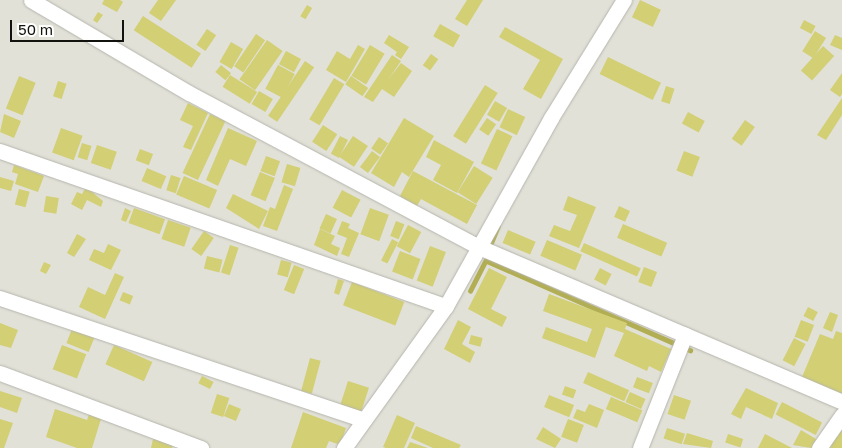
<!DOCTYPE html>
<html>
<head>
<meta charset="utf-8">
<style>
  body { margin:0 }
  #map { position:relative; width:842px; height:448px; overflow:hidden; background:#e1e1d8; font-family:"Golos Text",sans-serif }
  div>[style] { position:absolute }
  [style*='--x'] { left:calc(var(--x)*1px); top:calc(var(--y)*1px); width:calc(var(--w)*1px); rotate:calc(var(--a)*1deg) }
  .stream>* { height:4.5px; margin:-2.25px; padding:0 2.25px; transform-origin:2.25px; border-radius:2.25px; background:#b2ae53 }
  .building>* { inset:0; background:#d2cf74; transform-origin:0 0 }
  .roads { filter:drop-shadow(0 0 1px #b5b5ad) drop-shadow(0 0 1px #b5b5ad) }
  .street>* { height:15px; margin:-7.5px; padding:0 7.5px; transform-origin:7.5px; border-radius:7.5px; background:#fff }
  span { translate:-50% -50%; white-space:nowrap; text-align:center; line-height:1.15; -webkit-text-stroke:4px #fffffe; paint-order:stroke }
  .scale { position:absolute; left:10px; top:20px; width:114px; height:22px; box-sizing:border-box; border:2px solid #12120f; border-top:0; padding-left:6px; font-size:15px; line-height:18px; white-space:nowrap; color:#12120f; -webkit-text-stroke:4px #fffffe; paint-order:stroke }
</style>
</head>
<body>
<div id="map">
  <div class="stream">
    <i style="--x:491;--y:243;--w:18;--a:-68"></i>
    <i style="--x:487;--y:261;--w:222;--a:23.7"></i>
    <i style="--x:470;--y:291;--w:34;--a:-63"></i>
  </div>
  <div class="building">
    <i style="clip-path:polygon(104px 0,120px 0,123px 2px,117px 12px,102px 4px)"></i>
    <i style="clip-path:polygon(158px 0,176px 0,161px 21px,149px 13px)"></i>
    <i style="clip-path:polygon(467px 0,483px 0,467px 26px,455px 19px)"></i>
    <i style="left:640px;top:0;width:23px;height:19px;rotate:25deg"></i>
    <i style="left:307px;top:5px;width:6px;height:13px;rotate:31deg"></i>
    <i style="clip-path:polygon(98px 12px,103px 15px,97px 23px,93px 20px)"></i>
    <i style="left:143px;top:16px;width:69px;height:17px;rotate:33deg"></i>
    <i style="left:804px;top:20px;width:13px;height:9px;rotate:27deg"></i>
    <i style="left:440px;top:24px;width:23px;height:14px;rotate:29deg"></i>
    <i style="clip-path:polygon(505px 27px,563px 59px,541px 99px,523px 89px,540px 60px,499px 37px)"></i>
    <i style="left:207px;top:29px;width:11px;height:19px;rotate:34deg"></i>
    <i style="left:815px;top:31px;width:13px;height:24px;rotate:32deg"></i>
    <i style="left:256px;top:34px;width:11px;height:39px;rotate:34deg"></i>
    <i style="clip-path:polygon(389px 35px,409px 47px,401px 59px,395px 55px,397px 52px,384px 43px)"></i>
    <i style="clip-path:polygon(835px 35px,842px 38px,842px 50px,830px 45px)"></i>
    <i style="left:267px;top:40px;width:19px;height:48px;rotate:35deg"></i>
    <i style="left:231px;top:42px;width:14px;height:23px;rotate:30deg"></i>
    <i style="clip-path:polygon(358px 45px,365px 49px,346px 82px,326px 70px,337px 51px,350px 59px)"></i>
    <i style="left:370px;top:45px;width:17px;height:36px;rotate:31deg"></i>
    <i style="left:823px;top:46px;width:15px;height:33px;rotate:42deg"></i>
    <i style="left:286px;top:51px;width:17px;height:15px;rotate:28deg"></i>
    <i style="left:431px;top:54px;width:9px;height:14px;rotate:36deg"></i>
    <i style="clip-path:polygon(392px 55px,401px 61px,388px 80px,401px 63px,412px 71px,394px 97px,382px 89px,373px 102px,364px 97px)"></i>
    <i style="left:608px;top:57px;width:59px;height:19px;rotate:26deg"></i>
    <i style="left:305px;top:61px;width:11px;height:66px;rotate:34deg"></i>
    <i style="left:221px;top:65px;width:13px;height:9px;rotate:39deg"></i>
    <i style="left:278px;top:65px;width:19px;height:27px;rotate:28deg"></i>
    <i style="clip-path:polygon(842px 73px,842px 94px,840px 97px,830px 90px)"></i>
    <i style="left:230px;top:75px;width:32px;height:14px;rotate:32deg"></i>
    <i style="left:19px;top:76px;width:18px;height:35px;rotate:22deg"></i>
    <i style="left:351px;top:76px;width:21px;height:10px;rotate:35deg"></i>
    <i style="left:334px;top:78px;width:12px;height:48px;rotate:31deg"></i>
    <i style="left:58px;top:81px;width:9px;height:16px;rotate:18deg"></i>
    <i style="left:485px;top:85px;width:15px;height:60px;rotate:32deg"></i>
    <i style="left:666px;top:86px;width:9px;height:16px;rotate:18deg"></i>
    <i style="left:259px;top:91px;width:16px;height:15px;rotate:30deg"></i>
    <i style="clip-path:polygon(842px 98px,842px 115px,826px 140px,817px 135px)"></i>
    <i style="left:495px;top:101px;width:14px;height:16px;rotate:30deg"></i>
    <i style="clip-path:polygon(188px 103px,208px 113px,191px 150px,183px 147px,193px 126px,180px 120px)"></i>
    <i style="left:508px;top:109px;width:19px;height:20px;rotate:25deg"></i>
    <i style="left:688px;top:112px;width:19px;height:13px;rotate:28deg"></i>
    <i style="clip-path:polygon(4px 114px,21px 121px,14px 138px,0 132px)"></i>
    <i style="left:210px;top:114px;width:17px;height:65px;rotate:25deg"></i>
    <i style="clip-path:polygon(404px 118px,434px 136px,409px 177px,402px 172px,394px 187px,371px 173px)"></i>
    <i style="left:487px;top:118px;width:11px;height:14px;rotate:34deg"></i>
    <i style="left:745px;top:120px;width:12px;height:23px;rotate:35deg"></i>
    <i style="left:323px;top:125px;width:17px;height:20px;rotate:33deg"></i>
    <i style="left:61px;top:128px;width:23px;height:26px;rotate:20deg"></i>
    <i style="clip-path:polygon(228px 128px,257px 141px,246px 166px,230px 159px,218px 186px,206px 180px)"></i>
    <i style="left:497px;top:129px;width:17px;height:38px;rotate:25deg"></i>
    <i style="left:340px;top:136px;width:9px;height:20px;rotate:27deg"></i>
    <i style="left:353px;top:136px;width:18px;height:25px;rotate:34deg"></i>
    <i style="left:379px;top:137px;width:11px;height:14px;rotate:34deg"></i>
    <i style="clip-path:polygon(434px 140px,474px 162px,457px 193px,433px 180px,441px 165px,426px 157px)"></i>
    <i style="left:82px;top:143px;width:10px;height:15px;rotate:17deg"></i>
    <i style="left:97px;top:145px;width:21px;height:19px;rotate:19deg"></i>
    <i style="left:140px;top:149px;width:14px;height:12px;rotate:21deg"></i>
    <i style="left:372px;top:151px;width:10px;height:20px;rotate:37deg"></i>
    <i style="left:684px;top:151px;width:17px;height:21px;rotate:21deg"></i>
    <i style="left:266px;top:156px;width:15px;height:16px;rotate:20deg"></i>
    <i style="left:287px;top:164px;width:14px;height:19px;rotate:17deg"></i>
    <i style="clip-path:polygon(14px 165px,44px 176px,38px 192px,15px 184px,18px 174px,12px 172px)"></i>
    <i style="left:474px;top:166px;width:22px;height:31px;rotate:32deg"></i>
    <i style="left:147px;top:168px;width:21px;height:14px;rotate:23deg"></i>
    <i style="clip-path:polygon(413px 171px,477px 205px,467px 224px,421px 199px,417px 206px,400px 196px)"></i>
    <i style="left:260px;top:172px;width:16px;height:25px;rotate:22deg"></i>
    <i style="left:171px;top:175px;width:10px;height:16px;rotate:17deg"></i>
    <i style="left:184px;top:176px;width:36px;height:20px;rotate:23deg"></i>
    <i style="clip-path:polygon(0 177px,14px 181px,11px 191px,0 188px)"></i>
    <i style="clip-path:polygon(284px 185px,293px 189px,277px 231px,263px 226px,270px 207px,275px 209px)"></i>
    <i style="clip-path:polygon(86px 187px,103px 201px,101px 207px,87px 200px,82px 210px,71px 204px,77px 192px,82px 194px)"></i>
    <i style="left:19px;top:189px;width:11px;height:16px;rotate:15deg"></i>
    <i style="left:342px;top:190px;width:21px;height:20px;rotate:28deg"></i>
    <i style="clip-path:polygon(233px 194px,268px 211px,259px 229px,226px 208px)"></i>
    <i style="left:46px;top:196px;width:13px;height:16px;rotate:9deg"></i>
    <i style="clip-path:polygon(568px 196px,596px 207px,579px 248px,549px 236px,554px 225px,570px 231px,577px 215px,563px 210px)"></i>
    <i style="left:619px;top:206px;width:12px;height:12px;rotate:24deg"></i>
    <i style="clip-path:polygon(125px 208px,131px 211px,126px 222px,121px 220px)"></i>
    <i style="left:134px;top:208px;width:33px;height:16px;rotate:20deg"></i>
    <i style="left:370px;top:208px;width:20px;height:28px;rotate:20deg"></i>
    <i style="left:326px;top:214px;width:12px;height:16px;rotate:24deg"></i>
    <i style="left:168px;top:220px;width:24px;height:20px;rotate:19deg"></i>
    <i style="clip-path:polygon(342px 221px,350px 224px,348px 228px,359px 233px,349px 257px,341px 254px,347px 238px,337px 234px)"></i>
    <i style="left:396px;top:221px;width:9px;height:16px;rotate:21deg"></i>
    <i style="left:623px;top:224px;width:48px;height:15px;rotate:23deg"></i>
    <i style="left:408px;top:225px;width:15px;height:24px;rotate:28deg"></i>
    <i style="clip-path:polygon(320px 229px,335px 236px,331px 244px,340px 248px,337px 256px,314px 245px)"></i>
    <i style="left:508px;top:230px;width:30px;height:14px;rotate:23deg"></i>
    <i style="left:204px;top:231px;width:12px;height:22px;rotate:35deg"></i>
    <i style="clip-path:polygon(77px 234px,86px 239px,74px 257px,67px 253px)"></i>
    <i style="left:392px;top:239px;width:7px;height:24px;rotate:27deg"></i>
    <i style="left:547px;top:240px;width:38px;height:17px;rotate:23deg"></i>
    <i style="left:584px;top:243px;width:62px;height:9px;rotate:24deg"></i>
    <i style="clip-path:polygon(108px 244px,121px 250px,111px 270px,89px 260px,94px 249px,104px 253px)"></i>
    <i style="left:230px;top:245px;width:9px;height:29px;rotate:18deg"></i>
    <i style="left:430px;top:246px;width:17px;height:37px;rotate:21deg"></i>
    <i style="left:400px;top:251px;width:22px;height:22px;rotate:21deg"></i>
    <i style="left:207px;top:256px;width:16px;height:13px;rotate:14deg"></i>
    <i style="left:281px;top:260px;width:11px;height:15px;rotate:15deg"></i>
    <i style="clip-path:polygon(44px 262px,51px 265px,46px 274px,40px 271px)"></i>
    <i style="left:294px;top:265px;width:11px;height:27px;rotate:22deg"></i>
    <i style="left:644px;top:267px;width:14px;height:16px;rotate:21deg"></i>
    <i style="clip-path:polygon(489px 268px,507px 277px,491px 309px,507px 317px,502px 327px,468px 309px)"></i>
    <i style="left:600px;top:268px;width:13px;height:13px;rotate:27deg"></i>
    <i style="clip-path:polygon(115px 273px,124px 277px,105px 319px,79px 307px,88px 287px,105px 295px)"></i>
    <i style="clip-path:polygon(338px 279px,344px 281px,339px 295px,334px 293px)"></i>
    <i style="left:352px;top:282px;width:56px;height:25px;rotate:21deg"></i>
    <i style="left:123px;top:292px;width:11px;height:9px;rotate:22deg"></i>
    <i style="clip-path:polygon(549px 294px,627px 323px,625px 329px,671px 349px,661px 372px,649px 366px,647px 371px,614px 356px,624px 333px,606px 327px,595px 358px,542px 338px,546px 327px,587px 342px,592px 329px,543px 311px)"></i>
    <i style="left:808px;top:307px;width:11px;height:10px;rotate:27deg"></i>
    <i style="clip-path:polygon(830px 312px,838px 315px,832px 332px,823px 328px)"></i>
    <i style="clip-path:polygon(458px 320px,471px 327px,462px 344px,475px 352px,470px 363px,444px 349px)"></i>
    <i style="left:801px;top:320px;width:14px;height:18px;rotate:21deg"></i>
    <i style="clip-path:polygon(0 323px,18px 330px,11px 348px,0 345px)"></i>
    <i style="left:72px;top:329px;width:24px;height:15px;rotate:22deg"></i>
    <i style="clip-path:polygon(836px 331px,842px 333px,842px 395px,802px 377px,820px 334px,833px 339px)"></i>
    <i style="left:471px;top:335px;width:12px;height:9px;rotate:14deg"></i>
    <i style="left:794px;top:338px;width:13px;height:25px;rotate:27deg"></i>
    <i style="left:62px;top:345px;width:26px;height:26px;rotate:21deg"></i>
    <i style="left:114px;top:345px;width:42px;height:21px;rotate:24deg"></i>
    <i style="left:310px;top:358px;width:11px;height:34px;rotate:15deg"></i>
    <i style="left:588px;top:372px;width:45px;height:12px;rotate:24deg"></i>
    <i style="left:202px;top:376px;width:13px;height:8px;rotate:27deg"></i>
    <i style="left:637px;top:377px;width:17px;height:11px;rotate:21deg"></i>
    <i style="left:348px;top:381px;width:22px;height:27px;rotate:18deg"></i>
    <i style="left:565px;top:386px;width:12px;height:9px;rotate:20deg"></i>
    <i style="clip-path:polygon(746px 388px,778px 403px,772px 419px,746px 407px,741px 419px,731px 414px)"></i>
    <i style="clip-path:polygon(0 391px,22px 398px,17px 413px,0 407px)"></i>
    <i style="left:630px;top:392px;width:17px;height:11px;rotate:24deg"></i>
    <i style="left:217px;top:394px;width:13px;height:20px;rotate:18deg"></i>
    <i style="left:549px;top:395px;width:27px;height:13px;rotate:22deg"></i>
    <i style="left:674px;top:395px;width:18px;height:20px;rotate:19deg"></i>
    <i style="left:611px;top:397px;width:34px;height:13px;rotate:23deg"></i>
    <i style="left:782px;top:402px;width:45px;height:14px;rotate:27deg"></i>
    <i style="left:229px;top:404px;width:13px;height:13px;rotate:23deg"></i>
    <i style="clip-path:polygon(589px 404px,604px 410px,597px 428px,573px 418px,577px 409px,585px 412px)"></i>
    <i style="clip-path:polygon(55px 409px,87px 420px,89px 414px,101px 419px,92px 448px,77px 448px,46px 437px)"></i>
    <i style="clip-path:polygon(303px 412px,346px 428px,340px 445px,329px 441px,326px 448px,291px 448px)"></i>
    <i style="clip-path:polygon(397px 415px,415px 423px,404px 448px,386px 448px,383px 447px)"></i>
    <i style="clip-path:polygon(0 419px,13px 423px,4px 448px,0 448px)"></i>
    <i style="left:568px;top:419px;width:17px;height:19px;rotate:21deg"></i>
    <i style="clip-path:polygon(416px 426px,461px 445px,459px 448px,433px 448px,411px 438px)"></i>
    <i style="clip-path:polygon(842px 426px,842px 448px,830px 448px)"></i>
    <i style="clip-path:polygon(543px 427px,561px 439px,555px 448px,536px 439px)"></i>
    <i style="left:667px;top:428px;width:19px;height:11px;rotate:18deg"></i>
    <i style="clip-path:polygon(801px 430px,816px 439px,811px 448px,793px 445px)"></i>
    <i style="clip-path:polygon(687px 433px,713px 441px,711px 448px,683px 444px)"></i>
    <i style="left:728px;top:434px;width:16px;height:9px;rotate:18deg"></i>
    <i style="clip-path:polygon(765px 434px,792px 448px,758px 448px)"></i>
    <i style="clip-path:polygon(153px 439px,173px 445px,172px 448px,151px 448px)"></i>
    <i style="clip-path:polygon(410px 442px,428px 448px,407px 448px)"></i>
  </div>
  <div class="roads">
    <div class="street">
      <i style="--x:31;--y:0;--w:183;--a:30.5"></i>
      <i style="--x:189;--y:93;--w:328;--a:28"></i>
      <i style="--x:479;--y:247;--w:395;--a:23.1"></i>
      <i style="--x:0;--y:151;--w:472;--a:19.2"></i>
      <i style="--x:0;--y:298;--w:384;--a:18.5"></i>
      <i style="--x:0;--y:373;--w:215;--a:20.5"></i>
      <i style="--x:344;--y:448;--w:175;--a:-54.3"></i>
      <i style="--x:446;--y:306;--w:215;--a:-60.8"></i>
      <i style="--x:551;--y:118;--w:139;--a:-58.3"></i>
      <i style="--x:640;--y:448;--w:122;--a:-68.3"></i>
      <i style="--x:819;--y:448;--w:40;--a:-55.1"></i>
    </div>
  </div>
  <div class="scale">50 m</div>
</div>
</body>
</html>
